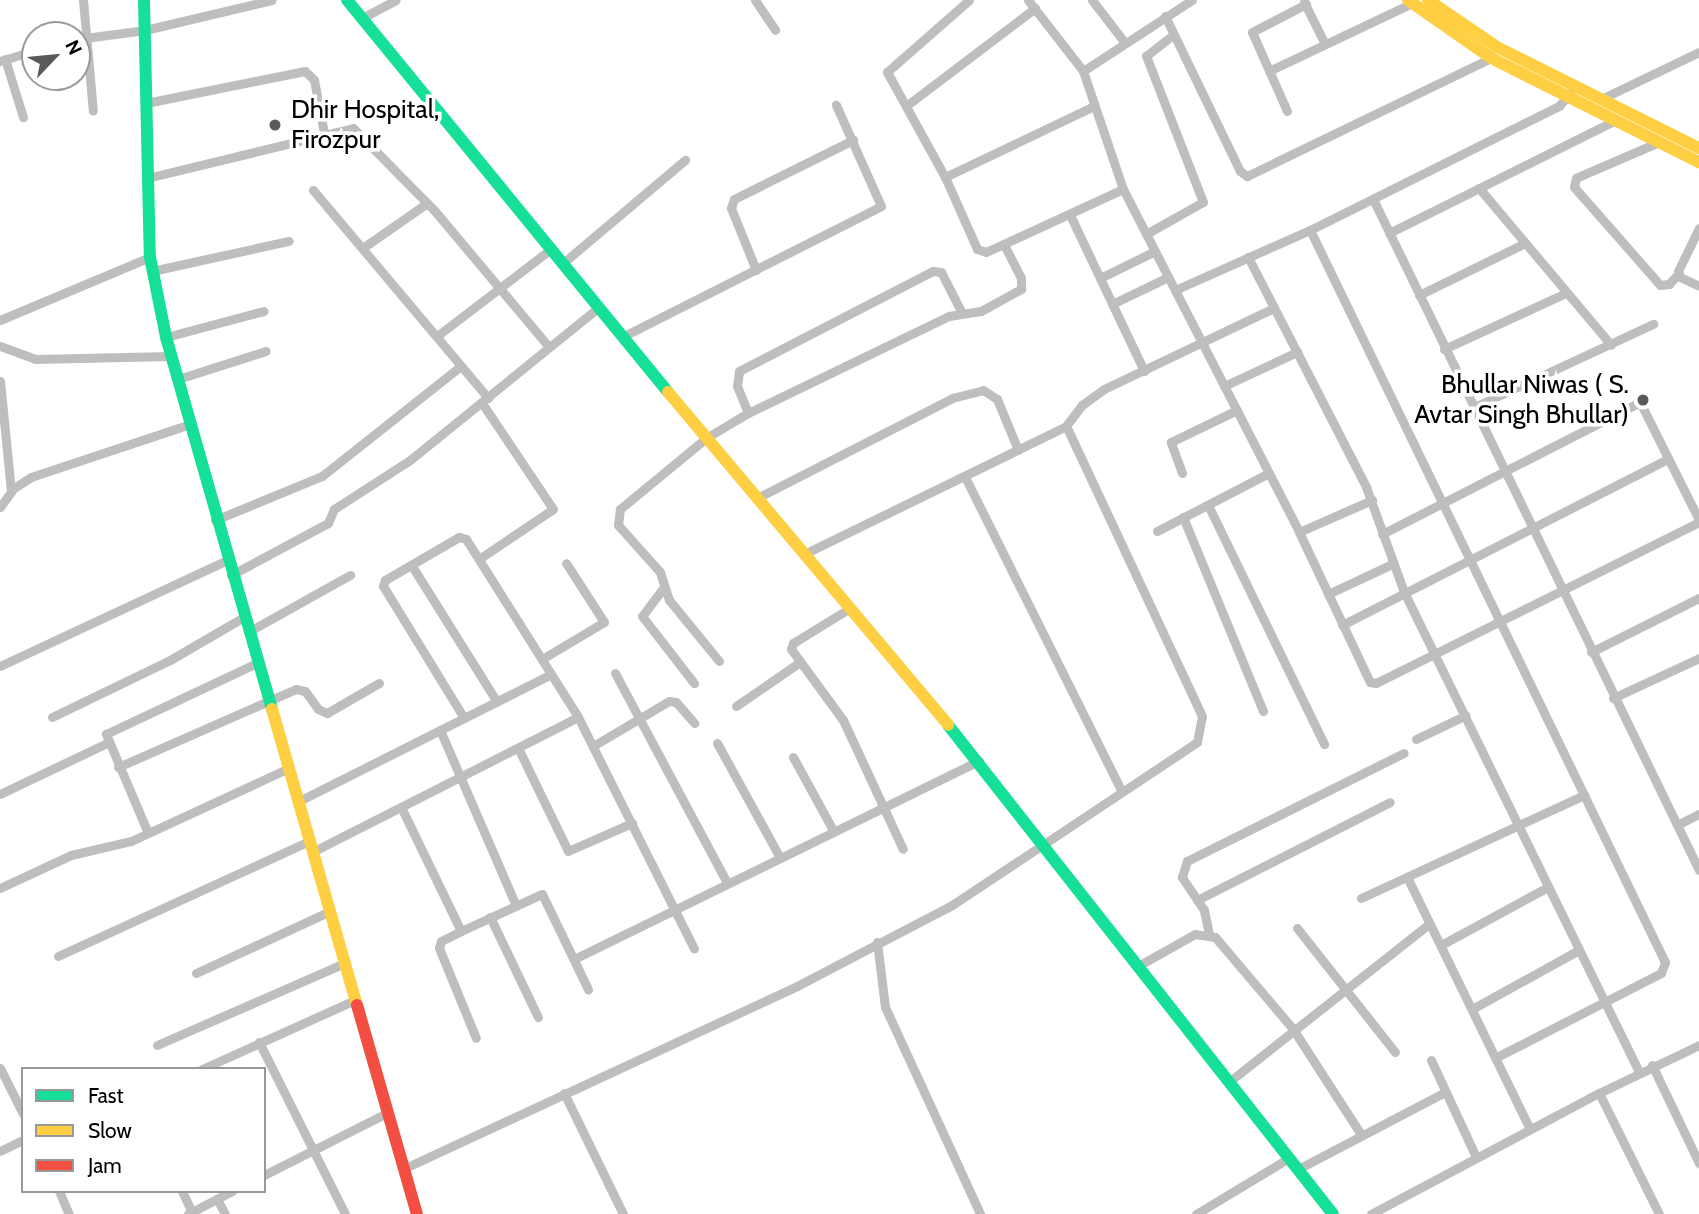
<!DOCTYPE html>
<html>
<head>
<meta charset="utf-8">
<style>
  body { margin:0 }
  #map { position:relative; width:1699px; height:1214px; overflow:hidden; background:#fff; font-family:Cabin,sans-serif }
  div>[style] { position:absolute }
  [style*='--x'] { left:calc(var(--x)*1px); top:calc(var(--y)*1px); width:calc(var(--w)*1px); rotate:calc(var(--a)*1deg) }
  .street>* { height:9px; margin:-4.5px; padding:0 4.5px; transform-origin:4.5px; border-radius:4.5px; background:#bebebe }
  .fast>* { height:12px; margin:-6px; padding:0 6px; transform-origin:6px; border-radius:6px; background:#16e098 }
  .slow>* { height:12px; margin:-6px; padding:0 6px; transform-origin:6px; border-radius:6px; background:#ffcf43 }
  .jam>* { height:12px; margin:-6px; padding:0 6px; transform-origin:6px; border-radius:6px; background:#f24e42 }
  .dots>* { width:19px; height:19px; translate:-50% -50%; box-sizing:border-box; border:4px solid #fff; border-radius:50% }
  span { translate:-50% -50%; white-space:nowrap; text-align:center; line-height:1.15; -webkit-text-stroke:7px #fff; paint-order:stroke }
  .poi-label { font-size:26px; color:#000 }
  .left { translate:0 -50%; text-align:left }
  .right { translate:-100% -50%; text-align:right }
  .legend { position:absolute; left:21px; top:1067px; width:245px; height:126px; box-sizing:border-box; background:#fff; border:2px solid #999; margin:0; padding:9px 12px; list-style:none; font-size:21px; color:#000 }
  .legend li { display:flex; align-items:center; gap:14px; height:35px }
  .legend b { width:35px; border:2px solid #999 }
  .north { position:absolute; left:21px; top:21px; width:70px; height:70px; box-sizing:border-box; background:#fff; border:2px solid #999; border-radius:50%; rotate:64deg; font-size:19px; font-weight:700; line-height:28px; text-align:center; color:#000 }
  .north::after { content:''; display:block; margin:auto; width:24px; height:32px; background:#595959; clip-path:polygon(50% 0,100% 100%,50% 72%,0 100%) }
</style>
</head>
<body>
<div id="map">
  <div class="street">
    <i style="--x:83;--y:0;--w:111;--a:84.9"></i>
    <i style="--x:755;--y:0;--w:36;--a:56"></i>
    <i style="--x:969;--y:0;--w:109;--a:138.7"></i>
    <i style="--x:887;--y:72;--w:120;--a:61.1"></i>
    <i style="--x:945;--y:177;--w:79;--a:66"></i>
    <i style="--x:977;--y:249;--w:9;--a:18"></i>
    <i style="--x:986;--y:252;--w:151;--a:-24.7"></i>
    <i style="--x:1028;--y:0;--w:90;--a:52.2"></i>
    <i style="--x:1083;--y:71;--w:125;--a:71.3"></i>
    <i style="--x:1123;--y:189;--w:386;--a:62.8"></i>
    <i style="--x:1299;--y:532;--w:166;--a:64.7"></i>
    <i style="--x:1370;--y:682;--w:6;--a:9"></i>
    <i style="--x:1376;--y:683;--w:361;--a:-26.5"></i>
    <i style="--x:1092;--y:0;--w:54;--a:52.5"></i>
    <i style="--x:1304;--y:2;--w:47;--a:63.4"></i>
    <i style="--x:1165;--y:16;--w:172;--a:64.2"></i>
    <i style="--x:1240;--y:171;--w:9;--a:36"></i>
    <i style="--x:1247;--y:176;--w:271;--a:-25.8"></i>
    <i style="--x:362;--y:18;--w:38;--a:-28"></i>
    <i style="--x:77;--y:39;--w:69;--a:-7.5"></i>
    <i style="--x:145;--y:30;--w:130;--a:-13.3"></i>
    <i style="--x:5;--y:59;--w:61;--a:72.8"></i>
    <i style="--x:0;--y:61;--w:37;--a:-17"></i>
    <i style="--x:1083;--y:71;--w:130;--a:-33.1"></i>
    <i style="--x:1269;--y:71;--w:158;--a:-25.4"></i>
    <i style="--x:1601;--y:99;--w:109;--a:-25.6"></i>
    <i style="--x:146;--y:103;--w:162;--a:-11.4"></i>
    <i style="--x:305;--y:71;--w:13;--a:45"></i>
    <i style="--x:314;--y:80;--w:54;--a:79.3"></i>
    <i style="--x:906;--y:106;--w:162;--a:-37.2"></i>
    <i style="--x:1287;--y:111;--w:86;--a:-113.9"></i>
    <i style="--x:1252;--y:32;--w:61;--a:-27.4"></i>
    <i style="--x:1659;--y:142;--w:90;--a:156.6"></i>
    <i style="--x:1576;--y:178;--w:9;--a:103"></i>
    <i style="--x:1574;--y:187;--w:130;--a:48.7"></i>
    <i style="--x:1660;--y:285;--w:9;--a:-6"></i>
    <i style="--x:1669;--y:284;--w:13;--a:-48"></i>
    <i style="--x:945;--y:177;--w:165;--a:-25.5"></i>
    <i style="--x:147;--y:178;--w:212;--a:-13.6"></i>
    <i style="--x:353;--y:128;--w:115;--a:45.4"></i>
    <i style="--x:434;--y:210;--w:179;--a:50"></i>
    <i style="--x:1479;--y:188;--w:205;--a:49.9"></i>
    <i style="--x:313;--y:190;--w:272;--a:49.9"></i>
    <i style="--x:1373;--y:199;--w:746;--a:64.09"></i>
    <i style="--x:1070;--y:215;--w:173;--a:64.6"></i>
    <i style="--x:1699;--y:228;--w:48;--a:116"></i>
    <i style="--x:1678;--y:271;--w:6;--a:72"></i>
    <i style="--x:1680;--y:277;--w:21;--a:25"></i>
    <i style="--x:1310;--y:230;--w:814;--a:64.13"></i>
    <i style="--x:1665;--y:962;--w:12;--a:110"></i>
    <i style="--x:1661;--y:973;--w:184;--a:152.9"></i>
    <i style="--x:1389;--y:233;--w:254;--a:-26.5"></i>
    <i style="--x:1146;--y:234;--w:65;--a:-29.3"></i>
    <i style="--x:1203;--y:202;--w:157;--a:-111.3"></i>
    <i style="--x:1146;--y:56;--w:34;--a:-38"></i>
    <i style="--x:364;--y:247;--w:77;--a:-34.9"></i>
    <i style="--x:1248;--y:257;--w:259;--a:62.8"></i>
    <i style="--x:1366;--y:487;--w:112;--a:70.1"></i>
    <i style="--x:1404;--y:592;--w:534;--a:63.91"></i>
    <i style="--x:563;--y:263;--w:160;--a:-40.2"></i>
    <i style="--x:756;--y:270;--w:67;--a:-112"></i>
    <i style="--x:731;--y:208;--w:9;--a:-72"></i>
    <i style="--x:734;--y:199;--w:133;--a:-26.4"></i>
    <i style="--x:152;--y:271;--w:140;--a:-12.4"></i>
    <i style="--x:1100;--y:278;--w:61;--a:-26.1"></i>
    <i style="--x:1175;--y:290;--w:148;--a:-24"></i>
    <i style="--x:1310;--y:230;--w:278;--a:-26.5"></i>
    <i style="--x:1559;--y:106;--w:17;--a:-50"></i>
    <i style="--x:1419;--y:295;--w:118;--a:-26.1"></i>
    <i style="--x:1112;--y:304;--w:62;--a:-25.7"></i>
    <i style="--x:0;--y:320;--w:163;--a:-22.8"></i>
    <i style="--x:437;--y:336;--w:145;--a:-37.4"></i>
    <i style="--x:166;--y:337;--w:101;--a:-14.9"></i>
    <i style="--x:622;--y:337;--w:290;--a:-26.8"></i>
    <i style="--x:881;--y:206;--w:111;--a:-114"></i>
    <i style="--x:0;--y:346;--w:37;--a:20"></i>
    <i style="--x:35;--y:359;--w:135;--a:-1.3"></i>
    <i style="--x:1444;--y:349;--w:134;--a:-24.7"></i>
    <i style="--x:178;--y:379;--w:92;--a:-17.7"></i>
    <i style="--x:0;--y:381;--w:111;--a:84.3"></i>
    <i style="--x:1224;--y:386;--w:81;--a:-25"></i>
    <i style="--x:1472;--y:408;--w:200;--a:-24.9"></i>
    <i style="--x:748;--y:413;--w:29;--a:-112"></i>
    <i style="--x:737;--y:386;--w:15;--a:-82"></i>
    <i style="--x:739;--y:371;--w:218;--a:-27.3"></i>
    <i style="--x:933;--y:271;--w:8;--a:7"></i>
    <i style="--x:941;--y:272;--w:46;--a:62.9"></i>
    <i style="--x:1182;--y:473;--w:33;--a:-110"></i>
    <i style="--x:1171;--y:442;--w:73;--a:-25.9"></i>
    <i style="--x:965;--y:477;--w:350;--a:63.5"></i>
    <i style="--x:757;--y:498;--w:219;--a:-27.1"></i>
    <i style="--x:952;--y:398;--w:32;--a:-14"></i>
    <i style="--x:983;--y:390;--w:17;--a:33"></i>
    <i style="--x:997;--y:399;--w:55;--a:67.6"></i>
    <i style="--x:1208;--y:505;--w:266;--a:64.1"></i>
    <i style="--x:0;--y:507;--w:24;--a:-54"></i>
    <i style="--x:14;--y:488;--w:20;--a:-33"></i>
    <i style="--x:31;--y:477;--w:168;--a:-18.4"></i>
    <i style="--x:1183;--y:517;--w:210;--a:67.6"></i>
    <i style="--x:215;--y:520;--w:116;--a:-22.4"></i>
    <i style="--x:322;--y:476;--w:177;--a:-38.4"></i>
    <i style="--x:1157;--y:531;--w:126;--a:-27.4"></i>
    <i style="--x:1299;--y:532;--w:80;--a:-23.7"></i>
    <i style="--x:1382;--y:534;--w:290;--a:-27.1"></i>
    <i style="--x:1640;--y:402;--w:132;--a:63.4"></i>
    <i style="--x:804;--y:554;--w:292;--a:-26"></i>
    <i style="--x:1066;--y:426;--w:26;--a:-53"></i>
    <i style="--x:1082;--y:405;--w:27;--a:-36"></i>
    <i style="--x:1104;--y:389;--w:188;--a:-25.5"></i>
    <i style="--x:479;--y:559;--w:89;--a:-34"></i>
    <i style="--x:553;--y:509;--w:128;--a:-123.8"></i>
    <i style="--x:412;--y:566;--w:160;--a:58"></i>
    <i style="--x:231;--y:575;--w:110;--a:-28.2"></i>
    <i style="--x:328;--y:523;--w:15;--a:-67"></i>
    <i style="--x:334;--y:509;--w:90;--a:-32.8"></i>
    <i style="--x:410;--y:460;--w:242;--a:-39"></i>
    <i style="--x:664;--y:587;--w:36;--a:127"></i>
    <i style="--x:642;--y:616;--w:85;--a:52.2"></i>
    <i style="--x:1328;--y:594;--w:71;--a:-25.1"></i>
    <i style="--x:850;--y:608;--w:67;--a:148.4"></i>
    <i style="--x:793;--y:643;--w:6;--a:108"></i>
    <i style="--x:791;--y:649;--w:88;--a:53.8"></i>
    <i style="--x:843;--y:720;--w:142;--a:65.1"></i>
    <i style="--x:1342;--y:625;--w:366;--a:-27"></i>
    <i style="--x:248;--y:632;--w:117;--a:-29.2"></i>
    <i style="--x:1591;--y:652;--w:121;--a:-26.6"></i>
    <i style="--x:542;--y:659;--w:72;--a:-30.8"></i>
    <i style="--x:604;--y:622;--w:70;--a:-122.8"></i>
    <i style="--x:719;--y:661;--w:79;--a:-129.3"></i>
    <i style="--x:669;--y:600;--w:29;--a:-108"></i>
    <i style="--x:660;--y:572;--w:63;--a:-131.8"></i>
    <i style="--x:618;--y:525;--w:16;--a:-83"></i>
    <i style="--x:620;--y:509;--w:112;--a:-39.5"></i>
    <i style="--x:706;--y:438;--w:49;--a:-30.8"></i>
    <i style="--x:748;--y:413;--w:223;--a:-25.8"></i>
    <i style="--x:949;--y:316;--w:32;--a:-9"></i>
    <i style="--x:981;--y:311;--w:46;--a:-28.8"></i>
    <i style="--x:1021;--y:289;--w:11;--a:-90"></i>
    <i style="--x:1021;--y:278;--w:38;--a:-117"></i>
    <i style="--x:0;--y:666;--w:251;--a:-25"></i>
    <i style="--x:615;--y:673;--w:236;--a:61.9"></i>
    <i style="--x:1613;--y:698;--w:95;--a:-24.9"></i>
    <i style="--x:736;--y:706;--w:78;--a:-34.5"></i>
    <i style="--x:52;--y:717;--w:131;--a:-25.8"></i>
    <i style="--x:170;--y:660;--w:86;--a:-30.2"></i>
    <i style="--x:464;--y:718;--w:155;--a:-121.5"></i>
    <i style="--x:383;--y:586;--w:6;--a:-72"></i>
    <i style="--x:385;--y:580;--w:86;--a:-30.2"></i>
    <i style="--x:459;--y:537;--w:7;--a:16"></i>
    <i style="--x:466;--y:539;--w:210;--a:57.8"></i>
    <i style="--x:578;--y:717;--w:259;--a:63.4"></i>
    <i style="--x:440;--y:730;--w:189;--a:66.6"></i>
    <i style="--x:1416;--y:739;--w:55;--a:-25.6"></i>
    <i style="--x:717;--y:743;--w:129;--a:61.2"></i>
    <i style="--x:593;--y:746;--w:88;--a:-30.6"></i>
    <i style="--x:669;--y:701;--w:7;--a:8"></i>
    <i style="--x:676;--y:702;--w:28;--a:49"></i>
    <i style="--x:519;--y:750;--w:112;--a:64.1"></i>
    <i style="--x:568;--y:851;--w:70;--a:-23.6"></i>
    <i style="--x:793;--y:757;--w:83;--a:61.3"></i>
    <i style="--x:118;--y:767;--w:194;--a:-23.7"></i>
    <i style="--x:296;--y:689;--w:9;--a:13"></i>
    <i style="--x:305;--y:691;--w:22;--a:54"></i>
    <i style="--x:318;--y:709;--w:10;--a:24"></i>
    <i style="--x:327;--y:713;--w:60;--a:-30"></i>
    <i style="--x:0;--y:794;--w:119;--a:-25.5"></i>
    <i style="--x:299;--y:801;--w:282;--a:-26.7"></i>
    <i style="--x:401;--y:807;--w:138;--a:64.2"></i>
    <i style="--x:461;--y:931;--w:22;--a:153"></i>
    <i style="--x:441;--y:941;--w:7;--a:106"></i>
    <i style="--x:439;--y:948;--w:97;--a:67.7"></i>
    <i style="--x:1677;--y:825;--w:25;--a:-27"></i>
    <i style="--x:148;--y:833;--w:108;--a:-113"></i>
    <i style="--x:106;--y:734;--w:167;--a:-25.2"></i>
    <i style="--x:314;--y:851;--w:296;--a:-26.9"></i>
    <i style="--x:1407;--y:877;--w:280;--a:64"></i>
    <i style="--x:0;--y:888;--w:78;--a:-24.9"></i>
    <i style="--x:71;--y:855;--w:62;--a:-13.1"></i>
    <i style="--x:131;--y:841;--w:174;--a:-24.8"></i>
    <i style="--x:1361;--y:898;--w:246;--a:-24.8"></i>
    <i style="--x:1197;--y:900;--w:216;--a:-26.9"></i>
    <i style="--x:490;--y:917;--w:111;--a:64.4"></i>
    <i style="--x:1297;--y:928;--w:158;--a:51.7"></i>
    <i style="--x:461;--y:931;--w:89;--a:-24.6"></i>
    <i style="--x:542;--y:894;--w:106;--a:64.2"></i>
    <i style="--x:1209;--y:934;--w:25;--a:-102"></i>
    <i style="--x:1204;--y:910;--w:40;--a:-124"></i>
    <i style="--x:1182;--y:877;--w:17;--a:-73"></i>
    <i style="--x:1187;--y:861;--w:242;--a:-26.5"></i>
    <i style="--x:877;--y:942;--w:65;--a:83"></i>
    <i style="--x:885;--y:1007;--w:228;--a:65.3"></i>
    <i style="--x:1441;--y:945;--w:119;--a:-28.5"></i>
    <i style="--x:58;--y:956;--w:278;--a:-24.6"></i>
    <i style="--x:574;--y:959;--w:451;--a:-26.1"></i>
    <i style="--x:1138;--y:966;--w:65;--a:-29.3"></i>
    <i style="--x:1195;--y:934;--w:20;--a:9"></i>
    <i style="--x:1215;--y:937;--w:121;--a:49.7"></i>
    <i style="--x:1293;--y:1029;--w:127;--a:57.2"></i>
    <i style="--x:196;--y:973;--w:148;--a:-24.8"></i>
    <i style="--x:1472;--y:1009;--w:120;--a:-28.9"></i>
    <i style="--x:259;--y:1042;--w:192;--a:63.4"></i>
    <i style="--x:157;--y:1045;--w:205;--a:-23.6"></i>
    <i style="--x:1431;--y:1060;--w:107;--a:65.1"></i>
    <i style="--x:1652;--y:1065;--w:109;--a:64.4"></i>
    <i style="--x:0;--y:1068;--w:51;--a:63.4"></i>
    <i style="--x:202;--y:1069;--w:168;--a:-24.3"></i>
    <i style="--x:1230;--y:1081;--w:253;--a:-38.3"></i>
    <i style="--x:564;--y:1093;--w:135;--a:64"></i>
    <i style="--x:1599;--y:1093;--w:135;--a:63.6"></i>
    <i style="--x:0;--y:1151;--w:25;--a:-26"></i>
    <i style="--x:405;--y:1168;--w:432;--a:-24.9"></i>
    <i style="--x:797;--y:986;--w:175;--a:-27.6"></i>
    <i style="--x:952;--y:905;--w:294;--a:-33.6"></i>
    <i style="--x:1197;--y:742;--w:26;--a:-79"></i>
    <i style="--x:1202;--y:716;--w:320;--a:-115.1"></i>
    <i style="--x:1298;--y:1169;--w:166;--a:-27.6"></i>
    <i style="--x:264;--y:1175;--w:138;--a:-26.8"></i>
    <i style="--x:59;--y:1191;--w:25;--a:67"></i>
    <i style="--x:182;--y:1191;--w:23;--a:65"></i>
    <i style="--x:217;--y:1199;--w:17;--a:62"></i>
    <i style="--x:188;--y:1214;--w:50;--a:-27.6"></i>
    <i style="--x:1196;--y:1214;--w:109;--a:-31.1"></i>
    <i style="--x:1371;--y:1214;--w:258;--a:-28"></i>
    <i style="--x:1599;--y:1093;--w:111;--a:-25.6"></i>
  </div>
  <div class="fast">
    <i style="--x:144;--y:0;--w:257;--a:88.7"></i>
    <i style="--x:150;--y:257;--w:82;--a:78.7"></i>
    <i style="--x:166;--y:337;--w:387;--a:74.1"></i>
    <i style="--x:347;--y:0;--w:507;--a:50.69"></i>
    <i style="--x:948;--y:725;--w:622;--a:51.79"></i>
  </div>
  <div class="slow">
    <i style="--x:1408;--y:0;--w:101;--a:34.9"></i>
    <i style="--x:1491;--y:58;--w:233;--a:26.6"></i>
    <i style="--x:1428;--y:0;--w:83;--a:34.3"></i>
    <i style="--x:1497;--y:47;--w:226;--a:26.6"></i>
    <i style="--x:668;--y:392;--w:435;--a:49.9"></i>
    <i style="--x:272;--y:709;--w:308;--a:74"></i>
  </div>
  <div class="jam">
    <i style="--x:357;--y:1005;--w:217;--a:74"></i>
  </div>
  <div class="dots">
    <i style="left:275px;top:125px;background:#595959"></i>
    <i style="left:1643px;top:400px;background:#595959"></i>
  </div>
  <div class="poi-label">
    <span class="left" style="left:291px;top:125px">Dhir Hospital,<br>Firozpur</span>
    <span class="right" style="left:1629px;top:400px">Bhullar Niwas ( S.<br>Avtar Singh Bhullar)</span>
  </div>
  <ul class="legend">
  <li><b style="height:9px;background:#16e098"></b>Fast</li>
  <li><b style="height:9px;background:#ffcf43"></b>Slow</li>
  <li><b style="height:9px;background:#f24e42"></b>Jam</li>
  </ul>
  <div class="north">N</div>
</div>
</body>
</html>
